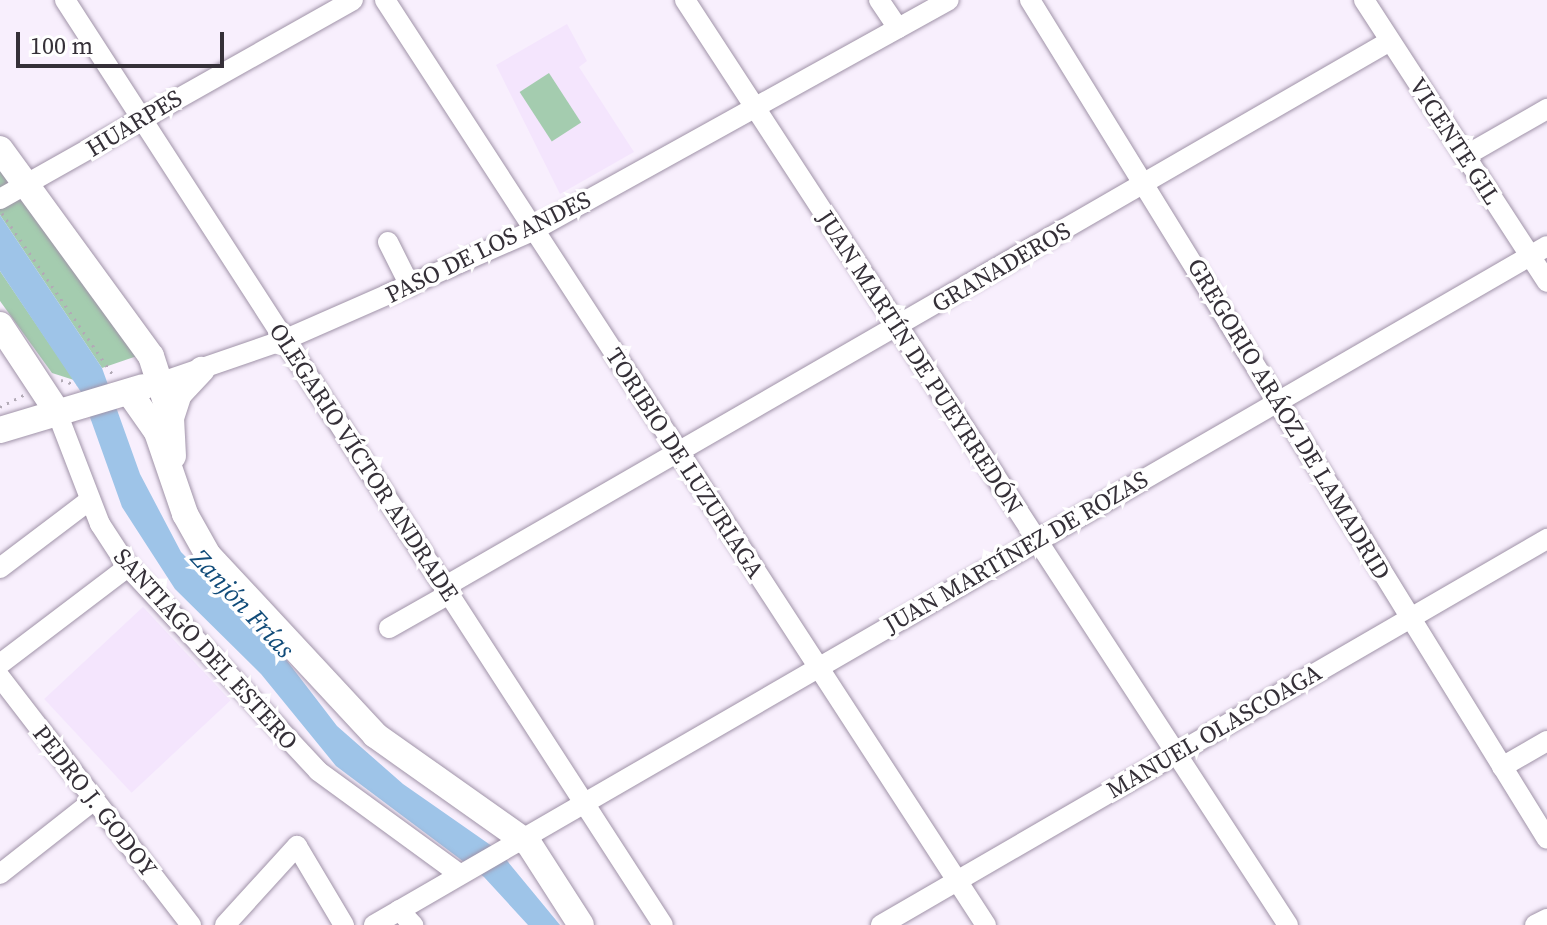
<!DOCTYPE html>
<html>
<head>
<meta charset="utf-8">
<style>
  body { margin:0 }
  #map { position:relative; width:1547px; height:925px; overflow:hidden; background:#f8effd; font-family:"Source Serif 4",serif }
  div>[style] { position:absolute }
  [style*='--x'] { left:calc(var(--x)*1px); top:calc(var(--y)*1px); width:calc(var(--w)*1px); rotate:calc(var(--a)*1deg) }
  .built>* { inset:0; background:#f4e5fd; transform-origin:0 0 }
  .green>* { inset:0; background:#a4ccaf; transform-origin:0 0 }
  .water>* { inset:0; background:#9ec4e8 }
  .path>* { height:3px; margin-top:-1.5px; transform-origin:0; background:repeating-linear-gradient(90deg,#b2aab6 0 2px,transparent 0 8px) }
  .roads { filter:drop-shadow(0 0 2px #a093a8) drop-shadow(0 0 2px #a093a8) }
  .minor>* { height:20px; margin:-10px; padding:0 10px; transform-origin:10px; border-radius:10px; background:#fff }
  .major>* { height:26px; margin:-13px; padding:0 13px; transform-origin:13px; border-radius:13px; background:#fff }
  span { translate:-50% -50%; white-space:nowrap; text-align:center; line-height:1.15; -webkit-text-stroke:7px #fff; paint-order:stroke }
  .street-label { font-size:24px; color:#353038 }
  .water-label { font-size:26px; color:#104b79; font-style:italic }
  .scale { position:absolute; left:16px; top:32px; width:208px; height:36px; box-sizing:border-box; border:4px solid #353038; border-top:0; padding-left:10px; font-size:24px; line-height:28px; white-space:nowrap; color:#353038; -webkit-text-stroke:6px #fff; paint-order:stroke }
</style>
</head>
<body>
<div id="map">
  <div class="built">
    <i style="clip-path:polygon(567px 24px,587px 61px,579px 67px,634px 152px,560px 194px,496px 65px)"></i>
    <i style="left:143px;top:607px;width:128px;height:135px;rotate:47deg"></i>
  </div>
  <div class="green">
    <i style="left:549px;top:73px;width:59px;height:35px;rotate:57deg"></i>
    <i style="clip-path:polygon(0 169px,137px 356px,102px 368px,0 215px)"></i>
    <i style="clip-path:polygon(0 271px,74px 380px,52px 373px,0 301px)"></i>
  </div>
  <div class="water">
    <i style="clip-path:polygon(0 215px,102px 368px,140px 474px,181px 552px,281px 653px,337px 726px,403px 784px,499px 851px,560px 925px,528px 925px,484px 877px,336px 766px,261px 674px,175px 589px,122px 507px,81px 392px,0 271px)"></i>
  </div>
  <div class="path">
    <i style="--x:2;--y:213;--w:196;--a:55.6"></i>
    <i style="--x:61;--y:380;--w:16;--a:18"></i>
    <i style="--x:0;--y:407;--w:28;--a:-27"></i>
  </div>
  <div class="roads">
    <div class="minor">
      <i style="--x:65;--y:0;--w:1101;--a:57.12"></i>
      <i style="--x:385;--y:0;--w:1103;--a:56.99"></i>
      <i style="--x:685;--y:0;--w:1104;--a:56.9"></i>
      <i style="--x:879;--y:0;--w:34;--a:56"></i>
      <i style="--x:1030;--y:0;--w:985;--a:58.36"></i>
      <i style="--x:1364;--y:0;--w:336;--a:57"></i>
      <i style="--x:1465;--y:156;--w:95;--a:-29.8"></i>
      <i style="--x:0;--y:199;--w:405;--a:-29.4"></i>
      <i style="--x:388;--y:242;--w:49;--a:63.4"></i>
      <i style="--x:162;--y:382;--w:129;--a:-19"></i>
      <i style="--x:284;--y:340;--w:273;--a:-23.7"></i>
      <i style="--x:534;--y:230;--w:474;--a:-29"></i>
      <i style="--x:56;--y:410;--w:122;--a:68.9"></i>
      <i style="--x:100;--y:524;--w:51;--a:56.9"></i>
      <i style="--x:128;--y:567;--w:279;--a:47"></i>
      <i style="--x:318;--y:771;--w:175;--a:36.1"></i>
      <i style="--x:0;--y:568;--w:113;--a:-37.1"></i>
      <i style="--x:444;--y:587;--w:1092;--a:-29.99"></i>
      <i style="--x:389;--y:628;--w:69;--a:-29.5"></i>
      <i style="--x:0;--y:664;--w:161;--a:-37.2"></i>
      <i style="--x:0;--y:677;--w:313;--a:52.4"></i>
      <i style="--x:1502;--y:767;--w:52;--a:-30"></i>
      <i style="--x:0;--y:874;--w:120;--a:-38.2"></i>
      <i style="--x:399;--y:910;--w:21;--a:47"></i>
      <i style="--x:225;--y:925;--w:107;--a:-47.7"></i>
      <i style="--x:297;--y:846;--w:92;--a:59.3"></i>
      <i style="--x:374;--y:925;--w:1355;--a:-30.06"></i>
      <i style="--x:881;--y:925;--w:770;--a:-30.1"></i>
      <i style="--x:1535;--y:925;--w:13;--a:-27"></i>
    </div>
    <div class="major">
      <i style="--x:0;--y:149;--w:256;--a:53.9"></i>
      <i style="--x:151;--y:356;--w:65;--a:72.1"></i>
      <i style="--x:171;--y:418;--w:38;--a:87"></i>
      <i style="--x:0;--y:325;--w:102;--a:56.6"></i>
      <i style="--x:129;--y:392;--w:49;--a:55"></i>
      <i style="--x:157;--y:432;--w:87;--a:71.1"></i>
      <i style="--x:185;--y:514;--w:47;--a:60.7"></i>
      <i style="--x:208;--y:555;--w:246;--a:47.1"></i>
      <i style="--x:375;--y:735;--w:189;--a:35.3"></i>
      <i style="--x:529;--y:844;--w:96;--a:57.3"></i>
      <i style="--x:171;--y:418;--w:25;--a:-72"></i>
      <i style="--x:179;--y:394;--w:33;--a:-47"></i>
      <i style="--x:0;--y:430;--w:149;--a:-16.7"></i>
    </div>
  </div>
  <div class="street-label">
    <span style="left:134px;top:123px;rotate:-31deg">HUARPES</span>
    <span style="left:1455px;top:141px;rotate:57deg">VICENTE GIL</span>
    <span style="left:488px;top:247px;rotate:-26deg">PASO DE LOS ANDES</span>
    <span style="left:1001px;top:267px;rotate:-30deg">GRANADEROS</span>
    <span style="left:920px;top:362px;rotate:57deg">JUAN MARTÍN DE PUEYRREDÓN</span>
    <span style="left:1289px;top:419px;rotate:59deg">GREGORIO ARÁOZ DE LAMADRID</span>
    <span style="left:364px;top:462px;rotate:57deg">OLEGARIO VÍCTOR ANDRADE</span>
    <span style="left:685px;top:463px;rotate:57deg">TORIBIO DE LUZURIAGA</span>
    <span style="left:1016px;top:552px;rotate:-30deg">JUAN MARTÍNEZ DE ROZAS</span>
    <span style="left:206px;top:649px;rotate:48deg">SANTIAGO DEL ESTERO</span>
    <span style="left:1214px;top:731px;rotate:-30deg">MANUEL OLASCOAGA</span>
    <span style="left:95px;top:801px;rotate:52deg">PEDRO J. GODOY</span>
  </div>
  <div class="water-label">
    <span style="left:242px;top:604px;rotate:47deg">Zanjón Frías</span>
  </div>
  <div class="scale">100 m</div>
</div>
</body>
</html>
